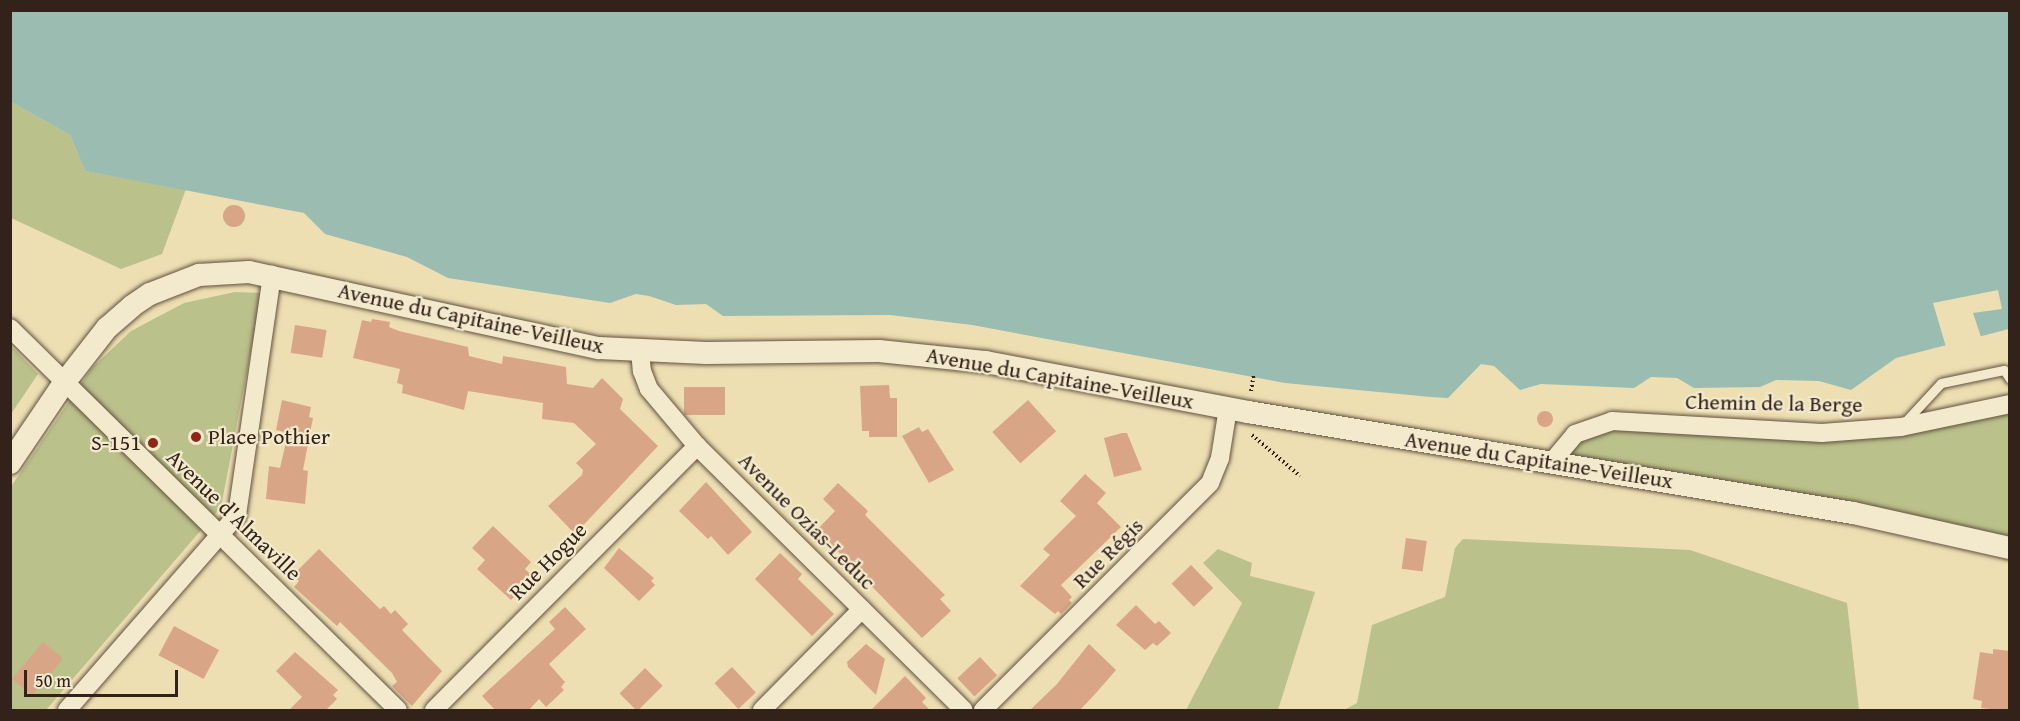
<!DOCTYPE html>
<html>
<head>
<meta charset="utf-8">
<style>
  body { margin:0 }
  #map { position:relative; width:2020px; height:721px; overflow:hidden; background:#eddfb2; font-family:"Gentium Book Plus",serif }
  div>[style] { position:absolute }
  [style*='--x'] { left:calc(var(--x)*1px); top:calc(var(--y)*1px); width:calc(var(--w)*1px); rotate:calc(var(--a)*1deg) }
  .green>* { inset:0; background:#bac18a }
  .water>* { inset:0; background:#9abcb1 }
  .pier>* { inset:0; background:#eddfb2 }
  .building>* { inset:0; background:#d9a587; transform-origin:0 0 }
  .round { border-radius:50% }
  .path>* { height:4px; margin-top:-2px; transform-origin:0; background:repeating-linear-gradient(90deg,#33221a 0 1.5px,transparent 0 4.5px) }
  .roads { filter:drop-shadow(0 0 2px #625140) drop-shadow(0 0 2px #625140) }
  .service>* { height:9px; margin:-4.5px; padding:0 4.5px; transform-origin:4.5px; border-radius:4.5px; background:#f3eacd }
  .minor>* { height:18px; margin:-9px; padding:0 9px; transform-origin:9px; border-radius:9px; background:#f3eacd }
  .tertiary>* { height:22px; margin:-11px; padding:0 11px; transform-origin:11px; border-radius:11px; background:#f3eacd }
  .dots>* { width:16px; height:16px; translate:-50% -50%; box-sizing:border-box; border:3px solid #f3eacd; border-radius:50% }
  span { translate:-50% -50%; white-space:nowrap; text-align:center; line-height:1.15; -webkit-text-stroke:4.5px #f3eacd; paint-order:stroke }
  .street-label { font-size:22px; color:#33221a }
  .poi-label { font-size:22px; color:#33221a }
  .left { translate:0 -50%; text-align:left }
  .right { translate:-100% -50%; text-align:right }
  .frame { position:absolute; inset:0; border:12px solid #33221a; pointer-events:none }
  .scale { position:absolute; left:24px; top:670px; width:154px; height:27px; box-sizing:border-box; border:3px solid #33221a; border-top:0; padding-left:8px; font-size:18px; line-height:21px; white-space:nowrap; color:#33221a; -webkit-text-stroke:4px #f3eacd; paint-order:stroke }
</style>
</head>
<body>
<div id="map">
  <div class="green">
    <i style="clip-path:polygon(11px 102px,70px 135px,85px 171px,186px 189px,162px 254px,121px 269px,11px 218px)"></i>
    <i style="clip-path:polygon(235px 292px,262px 293px,221px 507px,46px 710px,11px 710px,10px 488px,92px 368px,131px 331px,184px 303px)"></i>
    <i style="clip-path:polygon(11px 346px,38px 374px,11px 414px)"></i>
    <i style="clip-path:polygon(2009px 404px,2009px 548px,1551px 463px,1591px 426px,1822px 433px)"></i>
    <i style="clip-path:polygon(1463px 539px,1690px 550px,1847px 603px,1859px 710px,1344px 710px,1357px 703px,1372px 625px,1445px 597px,1455px 548px)"></i>
    <i style="clip-path:polygon(1218px 549px,1252px 563px,1250px 576px,1315px 592px,1278px 710px,1186px 710px,1242px 603px,1203px 563px)"></i>
  </div>
  <div class="water">
    <i style="clip-path:polygon(10px 11px,2009px 11px,2009px 329px,1896px 358px,1851px 390px,1819px 381px,1776px 380px,1760px 387px,1694px 388px,1677px 378px,1651px 377px,1634px 388px,1541px 384px,1520px 390px,1494px 366px,1481px 364px,1448px 398px,1431px 397px,1285px 383px,972px 325px,890px 315px,723px 316px,706px 304px,676px 305px,649px 296px,636px 294px,610px 303px,448px 278px,407px 257px,325px 234px,304px 213px,85px 171px,70px 135px,11px 102px)"></i>
  </div>
  <div class="pier">
    <i style="clip-path:polygon(1998px 290px,2002px 309px,1973px 313px,1981px 337px,1946px 347px,1933px 303px)"></i>
  </div>
  <div class="building">
    <i class="round" style="left:223px;top:205px;width:22px;height:22px"></i>
    <i style="clip-path:polygon(372px 319px,390px 322px,389px 327px,399px 331px,468px 347px,469px 356px,502px 364px,503px 356px,566px 367px,567px 384px,593px 388px,602px 378px,623px 399px,620px 409px,658px 446px,575px 534px,548px 506px,582px 475px,583px 470px,576px 463px,596px 444px,574px 423px,542px 419px,543px 403px,468px 391px,464px 410px,402px 393px,403px 385px,397px 383px,400px 369px,353px 358px,362px 320px,371px 322px)"></i>
    <i style="left:295px;top:325px;width:32px;height:28px;rotate:9deg"></i>
    <i style="clip-path:polygon(889px 385px,890px 398px,897px 398px,897px 437px,869px 437px,869px 431px,862px 431px,860px 386px)"></i>
    <i style="left:684px;top:387px;width:41px;height:28px"></i>
    <i style="clip-path:polygon(282px 400px,311px 407px,309px 417px,313px 418px,303px 470px,308px 471px,305px 504px,266px 499px,269px 466px,280px 468px,288px 433px,276px 430px)"></i>
    <i style="left:1028px;top:400px;width:42px;height:48px;rotate:48deg"></i>
    <i class="round" style="left:1537px;top:411px;width:16px;height:16px"></i>
    <i style="clip-path:polygon(919px 427px,922px 432px,928px 429px,954px 470px,929px 483px,902px 436px)"></i>
    <i style="clip-path:polygon(1122px 433px,1127px 433px,1142px 470px,1114px 477px,1104px 438px)"></i>
    <i style="clip-path:polygon(1085px 474px,1106px 493px,1097px 503px,1121px 527px,1061px 585px,1072px 597px,1069px 600px,1072px 603px,1061px 614px,1058px 611px,1055px 614px,1020px 586px,1050px 555px,1043px 549px,1076px 516px,1060px 501px)"></i>
    <i style="clip-path:polygon(706px 482px,752px 532px,728px 555px,711px 536px,708px 539px,679px 511px)"></i>
    <i style="clip-path:polygon(838px 483px,868px 511px,865px 515px,945px 595px,940px 599px,951px 611px,922px 638px,817px 530px,835px 511px,823px 499px)"></i>
    <i style="clip-path:polygon(493px 526px,531px 562px,525px 569px,533px 577px,511px 600px,477px 569px,485px 560px,472px 548px)"></i>
    <i style="left:1406px;top:538px;width:21px;height:31px;rotate:8deg"></i>
    <i style="clip-path:polygon(619px 548px,654px 578px,651px 581px,655px 585px,639px 601px,604px 568px)"></i>
    <i style="clip-path:polygon(319px 549px,380px 609px,384px 606px,391px 614px,395px 610px,408px 624px,402px 630px,442px 671px,412px 706px,392px 686px,397px 682px,392px 673px,340px 622px,337px 626px,294px 587px,299px 581px,293px 575px)"></i>
    <i style="clip-path:polygon(780px 553px,802px 574px,798px 579px,834px 614px,812px 636px,755px 579px)"></i>
    <i style="left:1191px;top:565px;width:32px;height:27px;rotate:46deg"></i>
    <i style="clip-path:polygon(1136px 605px,1155px 624px,1159px 621px,1171px 633px,1157px 646px,1153px 643px,1145px 650px,1116px 625px)"></i>
    <i style="clip-path:polygon(565px 607px,586px 629px,549px 664px,565px 682px,561px 687px,564px 690px,546px 707px,539px 699px,528px 711px,496px 711px,482px 696px,555px 629px,549px 622px)"></i>
    <i style="left:174px;top:626px;width:51px;height:33px;rotate:28deg"></i>
    <i style="left:43px;top:642px;width:26px;height:48px;rotate:40deg"></i>
    <i style="clip-path:polygon(866px 644px,885px 659px,876px 695px,848px 667px,847px 662px)"></i>
    <i style="clip-path:polygon(1089px 644px,1116px 670px,1096px 693px,1079px 711px,1029px 711px,1057px 684px)"></i>
    <i style="clip-path:polygon(1993px 649px,2010px 651px,2010px 711px,1981px 708px,1982px 701px,1973px 699px,1980px 652px,1993px 654px)"></i>
    <i style="clip-path:polygon(295px 652px,338px 690px,333px 695px,337px 699px,325px 711px,288px 711px,302px 697px,276px 671px)"></i>
    <i style="left:980px;top:657px;width:25px;height:31px;rotate:47deg"></i>
    <i style="left:732px;top:667px;width:35px;height:24px;rotate:47deg"></i>
    <i style="left:645px;top:668px;width:25px;height:36px;rotate:45deg"></i>
    <i style="clip-path:polygon(905px 676px,926px 698px,922px 702px,931px 711px,870px 711px)"></i>
  </div>
  <div class="path">
    <i style="--x:1251;--y:391;--w:17;--a:-80"></i>
    <i style="--x:1252;--y:435;--w:63;--a:40.5"></i>
  </div>
  <div class="roads">
    <div class="service">
      <i style="--x:1904;--y:423;--w:54;--a:-47.2"></i>
      <i style="--x:1941;--y:383;--w:64;--a:-11.7"></i>
      <i style="--x:2004;--y:370;--w:11;--a:56"></i>
    </div>
    <div class="minor">
      <i style="--x:10;--y:328;--w:544;--a:44.55"></i>
      <i style="--x:640;--y:350;--w:21;--a:85"></i>
      <i style="--x:642;--y:371;--w:19;--a:69"></i>
      <i style="--x:649;--y:389;--w:75;--a:49.9"></i>
      <i style="--x:697;--y:446;--w:375;--a:44.7"></i>
      <i style="--x:1551;--y:463;--w:38;--a:-50"></i>
      <i style="--x:1575;--y:434;--w:39;--a:-19"></i>
      <i style="--x:1612;--y:421;--w:210;--a:3.3"></i>
      <i style="--x:1822;--y:433;--w:79;--a:-4.3"></i>
      <i style="--x:1901;--y:427;--w:111;--a:-11.9"></i>
      <i style="--x:67;--y:710;--w:259;--a:-48.9"></i>
      <i style="--x:237;--y:515;--w:243;--a:-81.7"></i>
      <i style="--x:434;--y:710;--w:373;--a:-45.1"></i>
      <i style="--x:762;--y:710;--w:142;--a:-45.3"></i>
      <i style="--x:983;--y:710;--w:321;--a:-45"></i>
      <i style="--x:1210;--y:483;--w:27;--a:-68"></i>
      <i style="--x:1220;--y:458;--w:51;--a:-80.9"></i>
    </div>
    <div class="tertiary">
      <i style="--x:10;--y:463;--w:97;--a:-56"></i>
      <i style="--x:64;--y:383;--w:70;--a:-52"></i>
      <i style="--x:107;--y:328;--w:33;--a:-41"></i>
      <i style="--x:132;--y:306;--w:22;--a:-34"></i>
      <i style="--x:150;--y:294;--w:53;--a:-21.2"></i>
      <i style="--x:199;--y:275;--w:50;--a:-3.4"></i>
      <i style="--x:249;--y:272;--w:358;--a:12.3"></i>
      <i style="--x:599;--y:348;--w:107;--a:2.7"></i>
      <i style="--x:706;--y:353;--w:173;--a:-0.7"></i>
      <i style="--x:879;--y:351;--w:108;--a:5.9"></i>
      <i style="--x:986;--y:362;--w:267;--a:10.8"></i>
      <i style="--x:1248;--y:412;--w:613;--a:9.48"></i>
      <i style="--x:1853;--y:513;--w:161;--a:12.6"></i>
    </div>
  </div>
  <div class="dots">
    <i style="left:196px;top:437px;background:#8f2418"></i>
    <i style="left:153px;top:443px;background:#8f2418"></i>
  </div>
  <div class="street-label">
    <span style="left:471px;top:318px;rotate:12deg">Avenue du Capitaine-Veilleux</span>
    <span style="left:1060px;top:378px;rotate:10deg">Avenue du Capitaine-Veilleux</span>
    <span style="left:1774px;top:403px;rotate:1deg">Chemin de la Berge</span>
    <span style="left:1539px;top:460px;rotate:9deg">Avenue du Capitaine-Veilleux</span>
    <span style="left:234px;top:515px;rotate:44deg">Avenue d'Almaville</span>
    <span style="left:807px;top:521px;rotate:45deg">Avenue Ozias-Leduc</span>
    <span style="left:1108px;top:553px;rotate:-45deg">Rue Régis</span>
    <span style="left:548px;top:561px;rotate:-45deg">Rue Hogue</span>
  </div>
  <div class="poi-label">
    <span class="left" style="left:208px;top:437px">Place Pothier</span>
    <span class="right" style="left:141px;top:443px">S-151</span>
  </div>
  <div class="frame"></div>
  <div class="scale">50 m</div>
</div>
</body>
</html>
